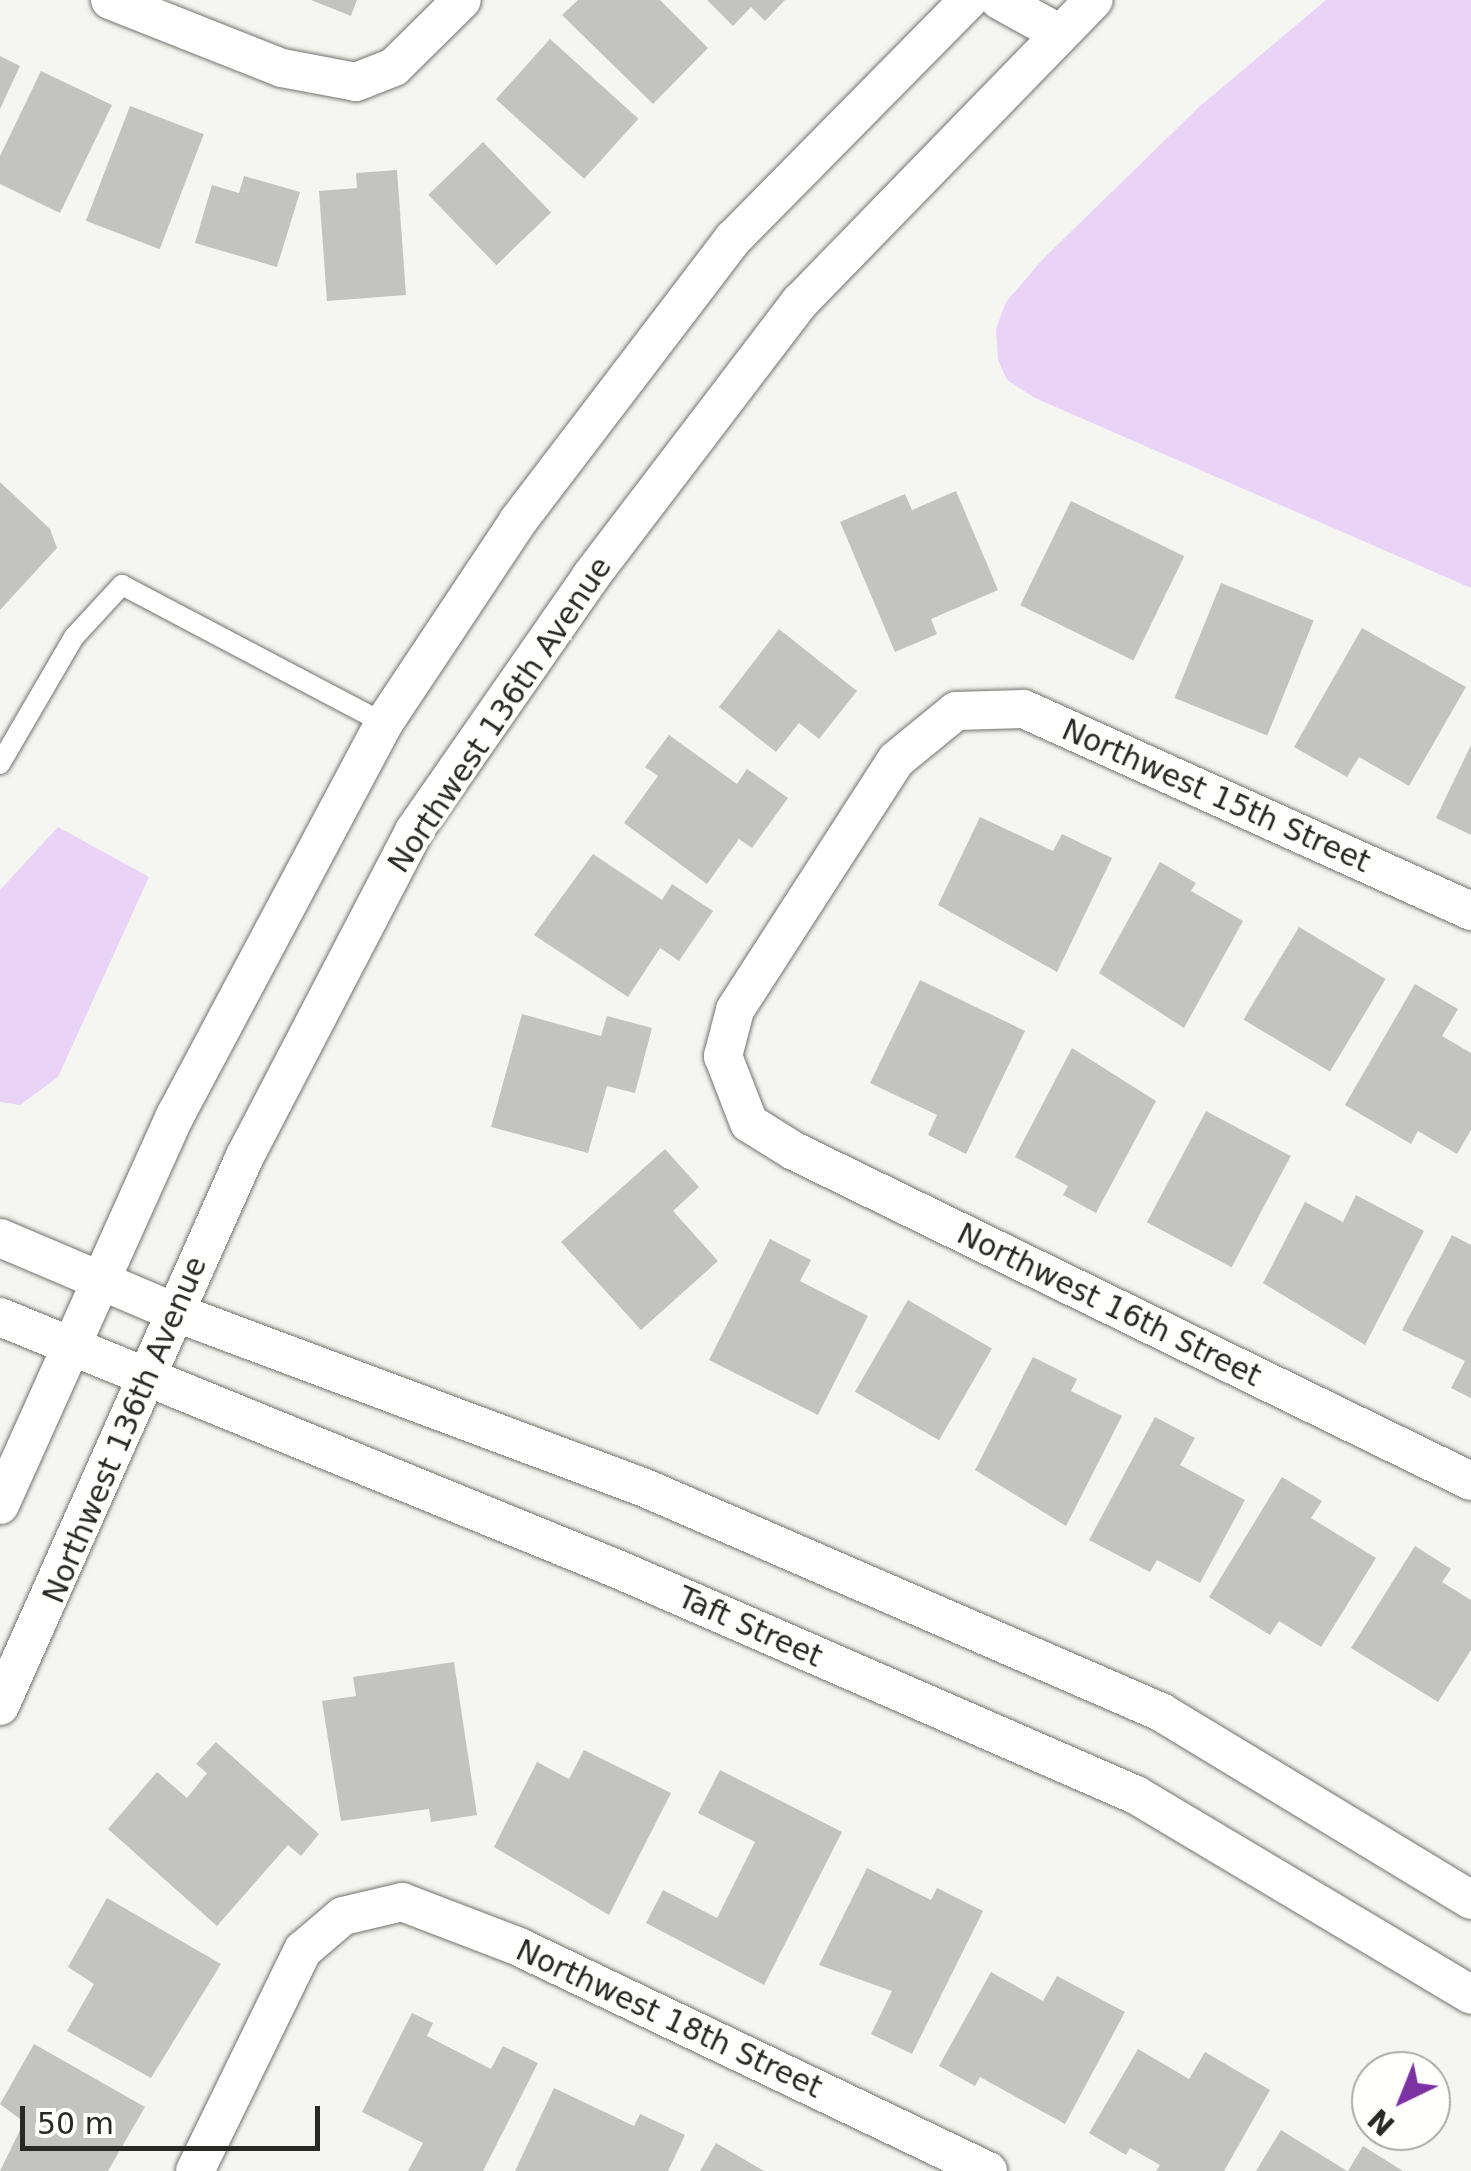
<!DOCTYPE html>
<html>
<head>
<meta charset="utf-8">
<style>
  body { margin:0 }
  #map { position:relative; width:1471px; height:2171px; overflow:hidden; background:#f5f5f2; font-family:"DejaVu Sans",sans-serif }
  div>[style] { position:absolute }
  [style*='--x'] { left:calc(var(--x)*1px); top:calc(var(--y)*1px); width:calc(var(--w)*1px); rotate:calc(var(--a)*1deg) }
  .water>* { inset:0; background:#e9d4f8 }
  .building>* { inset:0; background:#c3c3c0; transform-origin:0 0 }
  .roads { filter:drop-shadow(0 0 2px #727370) drop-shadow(0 0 2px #727370) }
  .lane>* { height:20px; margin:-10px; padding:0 10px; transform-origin:10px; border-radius:10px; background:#fff }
  .street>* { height:38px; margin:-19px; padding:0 19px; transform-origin:19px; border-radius:19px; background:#fff }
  span { translate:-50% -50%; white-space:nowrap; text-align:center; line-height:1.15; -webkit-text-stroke:8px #fffffe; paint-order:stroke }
  .street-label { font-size:30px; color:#282827 }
  .north { position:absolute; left:1351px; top:2051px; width:100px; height:100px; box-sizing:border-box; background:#fffffe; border:2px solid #a9a9a8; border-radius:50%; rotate:223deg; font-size:28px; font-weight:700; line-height:40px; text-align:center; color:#282827 }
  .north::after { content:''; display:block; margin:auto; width:35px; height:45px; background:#7d32a3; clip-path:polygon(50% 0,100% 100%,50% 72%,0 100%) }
  .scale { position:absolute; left:20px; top:2106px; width:300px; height:45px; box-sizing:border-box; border:5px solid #282827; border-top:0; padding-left:12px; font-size:30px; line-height:35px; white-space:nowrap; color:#282827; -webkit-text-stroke:8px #fffffe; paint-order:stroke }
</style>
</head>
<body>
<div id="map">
  <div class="water">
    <i style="clip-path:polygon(1326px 0,1471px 0,1471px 588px,1035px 398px,1007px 380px,998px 360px,996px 329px,1006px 302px,1043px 259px,1199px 107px)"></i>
    <i style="clip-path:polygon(58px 827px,149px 877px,58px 1077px,20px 1105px,0 1102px,0 890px)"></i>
  </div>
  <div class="building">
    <i style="clip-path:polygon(311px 0,357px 0,351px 16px)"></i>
    <i style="clip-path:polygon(578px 0,660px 0,708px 48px,653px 104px,562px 15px)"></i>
    <i style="clip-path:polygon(707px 0,785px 0,765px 21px,751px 7px,733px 26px)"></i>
    <i style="left:550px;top:39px;width:119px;height:81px;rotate:42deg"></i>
    <i style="clip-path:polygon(0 56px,20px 66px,0 109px)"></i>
    <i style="clip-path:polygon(41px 71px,112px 105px,60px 213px,0 184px,0 156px)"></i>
    <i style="left:130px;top:106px;width:79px;height:123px;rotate:21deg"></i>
    <i style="left:483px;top:142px;width:98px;height:76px;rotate:46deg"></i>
    <i style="clip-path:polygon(397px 170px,406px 295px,327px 301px,319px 191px,357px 188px,356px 173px)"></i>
    <i style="clip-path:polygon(244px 176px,300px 192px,277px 267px,195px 243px,212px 185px,239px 193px)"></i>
    <i style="clip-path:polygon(0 482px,50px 529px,57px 548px,0 610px)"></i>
    <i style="clip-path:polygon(956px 491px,998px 590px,931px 619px,937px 634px,895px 652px,840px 522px,905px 494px,912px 510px)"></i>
    <i style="left:1071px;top:501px;width:126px;height:116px;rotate:26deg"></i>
    <i style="left:1221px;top:583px;width:100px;height:124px;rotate:22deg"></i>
    <i style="clip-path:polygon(1362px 628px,1466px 687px,1409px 786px,1359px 757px,1347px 777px,1294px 747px)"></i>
    <i style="clip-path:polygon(779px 629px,857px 691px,819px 739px,799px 723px,776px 752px,719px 707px)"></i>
    <i style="clip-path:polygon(669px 735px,737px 784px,747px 769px,788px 798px,752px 848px,739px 839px,707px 884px,624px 823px,658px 776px,645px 767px)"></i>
    <i style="clip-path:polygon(1471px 745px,1471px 835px,1436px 818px)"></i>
    <i style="clip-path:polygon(980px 817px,1053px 851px,1062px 834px,1112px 858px,1057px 972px,938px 905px)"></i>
    <i style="clip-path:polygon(593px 854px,662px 900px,672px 884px,713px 911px,679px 961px,660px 948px,628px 997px,534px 935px)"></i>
    <i style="clip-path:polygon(1160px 862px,1196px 883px,1191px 891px,1243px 921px,1184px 1028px,1099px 973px)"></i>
    <i style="left:1299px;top:927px;width:101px;height:108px;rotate:31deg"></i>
    <i style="clip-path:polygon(920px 980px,1025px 1031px,966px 1154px,928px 1135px,937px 1115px,870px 1083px)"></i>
    <i style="clip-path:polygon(1415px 984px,1458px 1009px,1442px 1036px,1471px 1053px,1471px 1130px,1457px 1154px,1418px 1131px,1411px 1144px,1345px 1105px)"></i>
    <i style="clip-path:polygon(522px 1014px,601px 1036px,607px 1016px,652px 1028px,635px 1093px,607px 1086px,588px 1153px,491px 1127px)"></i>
    <i style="clip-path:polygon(1072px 1048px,1156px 1101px,1096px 1213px,1063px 1195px,1068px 1186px,1015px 1157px)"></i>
    <i style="left:1206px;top:1111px;width:96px;height:126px;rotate:28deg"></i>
    <i style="clip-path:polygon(665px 1149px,699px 1187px,673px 1211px,718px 1261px,641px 1330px,561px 1242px)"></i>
    <i style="clip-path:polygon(1356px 1195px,1424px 1231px,1365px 1345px,1263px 1283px,1305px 1202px,1343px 1222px)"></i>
    <i style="clip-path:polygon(1452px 1235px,1471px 1245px,1471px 1398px,1451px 1388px,1465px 1361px,1402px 1330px)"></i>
    <i style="clip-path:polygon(770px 1239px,811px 1260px,800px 1281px,868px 1316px,818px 1415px,709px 1360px)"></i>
    <i style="left:908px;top:1300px;width:97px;height:106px;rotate:30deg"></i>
    <i style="clip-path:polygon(1033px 1357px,1077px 1379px,1071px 1391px,1122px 1416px,1066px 1526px,975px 1470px)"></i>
    <i style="clip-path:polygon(1155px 1417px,1195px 1438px,1180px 1465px,1245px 1500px,1200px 1583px,1157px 1560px,1150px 1572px,1089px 1540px)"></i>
    <i style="clip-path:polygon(1282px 1477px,1322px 1501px,1311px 1518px,1376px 1558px,1321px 1647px,1279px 1621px,1270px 1635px,1209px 1597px)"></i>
    <i style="clip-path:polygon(1415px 1546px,1451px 1569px,1442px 1582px,1471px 1600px,1471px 1650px,1438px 1702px,1351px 1648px)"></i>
    <i style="clip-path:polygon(454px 1662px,477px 1815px,431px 1822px,429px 1809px,341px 1821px,322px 1701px,356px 1696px,353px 1677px)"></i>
    <i style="clip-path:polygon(216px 1742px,319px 1834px,301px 1856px,288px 1845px,217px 1926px,108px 1829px,157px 1772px,187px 1798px,207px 1773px,196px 1764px)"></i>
    <i style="clip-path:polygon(584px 1750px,671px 1793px,609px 1915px,494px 1847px,537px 1762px,569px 1779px)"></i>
    <i style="clip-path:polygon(720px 1770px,842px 1832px,764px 1985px,646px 1923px,663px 1890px,717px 1918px,755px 1842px,698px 1813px)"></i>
    <i style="clip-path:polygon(867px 1868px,931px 1900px,937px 1888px,983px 1911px,912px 2054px,871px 2034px,892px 1991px,819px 1965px)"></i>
    <i style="clip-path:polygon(107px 1898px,221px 1964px,151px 2078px,67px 2031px,94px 1984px,68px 1967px)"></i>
    <i style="clip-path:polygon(991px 1972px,1043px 2001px,1057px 1976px,1125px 2012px,1065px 2124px,980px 2077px,975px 2086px,939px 2066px)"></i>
    <i style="clip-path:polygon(412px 2013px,433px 2023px,427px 2036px,491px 2069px,503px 2046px,538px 2063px,483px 2171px,408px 2171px,423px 2143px,362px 2112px)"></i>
    <i style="clip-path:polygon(34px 2044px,145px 2107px,108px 2171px,0 2171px,24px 2122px,0 2104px)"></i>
    <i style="clip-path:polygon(1138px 2049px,1189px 2079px,1205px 2052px,1270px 2090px,1224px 2171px,1156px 2171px,1160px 2165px,1130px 2148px,1126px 2155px,1089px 2133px)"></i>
    <i style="clip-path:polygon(554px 2088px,634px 2126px,640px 2114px,685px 2135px,668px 2171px,515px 2171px)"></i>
    <i style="clip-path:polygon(1281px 2130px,1347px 2171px,1256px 2171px)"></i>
    <i style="clip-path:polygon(716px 2143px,764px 2171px,700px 2171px)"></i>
    <i style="clip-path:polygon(1363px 2146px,1403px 2171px,1348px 2171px)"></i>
  </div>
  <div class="roads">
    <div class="lane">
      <i style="--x:0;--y:764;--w:147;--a:-59.8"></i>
      <i style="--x:74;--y:637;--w:71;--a:-47.3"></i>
      <i style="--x:122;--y:585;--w:296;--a:27.8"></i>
    </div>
    <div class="street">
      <i style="--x:110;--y:0;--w:185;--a:21.6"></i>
      <i style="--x:282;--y:68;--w:75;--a:10.7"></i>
      <i style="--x:356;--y:82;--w:41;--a:-21.5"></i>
      <i style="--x:394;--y:67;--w:95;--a:-44.6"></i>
      <i style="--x:999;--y:0;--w:66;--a:28.9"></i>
      <i style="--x:1471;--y:911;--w:491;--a:-155.7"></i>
      <i style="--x:1023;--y:709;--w:67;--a:178.3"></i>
      <i style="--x:956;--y:711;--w:77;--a:140.8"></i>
      <i style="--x:896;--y:760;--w:297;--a:122.8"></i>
      <i style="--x:735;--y:1010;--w:48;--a:104.6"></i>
      <i style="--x:723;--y:1056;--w:72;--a:68.8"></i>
      <i style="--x:749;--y:1123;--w:53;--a:31.9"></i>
      <i style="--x:794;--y:1151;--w:753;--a:25.99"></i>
      <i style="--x:0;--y:1238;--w:189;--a:23"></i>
      <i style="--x:174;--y:1312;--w:503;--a:20.49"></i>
      <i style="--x:645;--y:1488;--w:563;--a:23.47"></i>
      <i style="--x:1161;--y:1712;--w:363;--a:31.2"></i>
      <i style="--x:0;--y:1317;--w:672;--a:22.21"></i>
      <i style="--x:622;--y:1571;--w:561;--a:23.55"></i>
      <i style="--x:1136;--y:1795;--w:390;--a:30.8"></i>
      <i style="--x:0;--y:1505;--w:427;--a:-65.8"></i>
      <i style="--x:175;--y:1116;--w:445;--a:-62"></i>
      <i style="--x:384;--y:723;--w:242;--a:-56.4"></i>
      <i style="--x:518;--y:521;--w:355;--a:-52.7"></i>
      <i style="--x:733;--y:239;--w:336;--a:-45.4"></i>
      <i style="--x:0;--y:1706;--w:602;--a:-65.99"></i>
      <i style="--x:245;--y:1156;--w:366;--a:-62.5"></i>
      <i style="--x:414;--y:831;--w:310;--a:-55.2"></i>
      <i style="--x:591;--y:576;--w:345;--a:-52.7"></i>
      <i style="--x:800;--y:302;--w:421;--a:-45.8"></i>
      <i style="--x:195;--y:2171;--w:246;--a:-64"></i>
      <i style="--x:303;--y:1950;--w:52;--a:-40.4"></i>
      <i style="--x:343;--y:1916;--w:61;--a:-13.3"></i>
      <i style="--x:402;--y:1902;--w:123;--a:20.9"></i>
      <i style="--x:517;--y:1946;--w:522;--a:25.53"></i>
    </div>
  </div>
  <div class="street-label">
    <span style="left:500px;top:715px;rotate:-56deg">Northwest 136th Avenue</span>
    <span style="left:1216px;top:796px;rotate:24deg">Northwest 15th Street</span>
    <span style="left:1109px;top:1305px;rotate:26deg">Northwest 16th Street</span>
    <span style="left:125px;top:1430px;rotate:-67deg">Northwest 136th Avenue</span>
    <span style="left:750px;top:1627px;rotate:24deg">Taft Street</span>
    <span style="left:669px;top:2019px;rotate:25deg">Northwest 18th Street</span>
  </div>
  <div class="north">N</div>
  <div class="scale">50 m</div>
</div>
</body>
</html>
